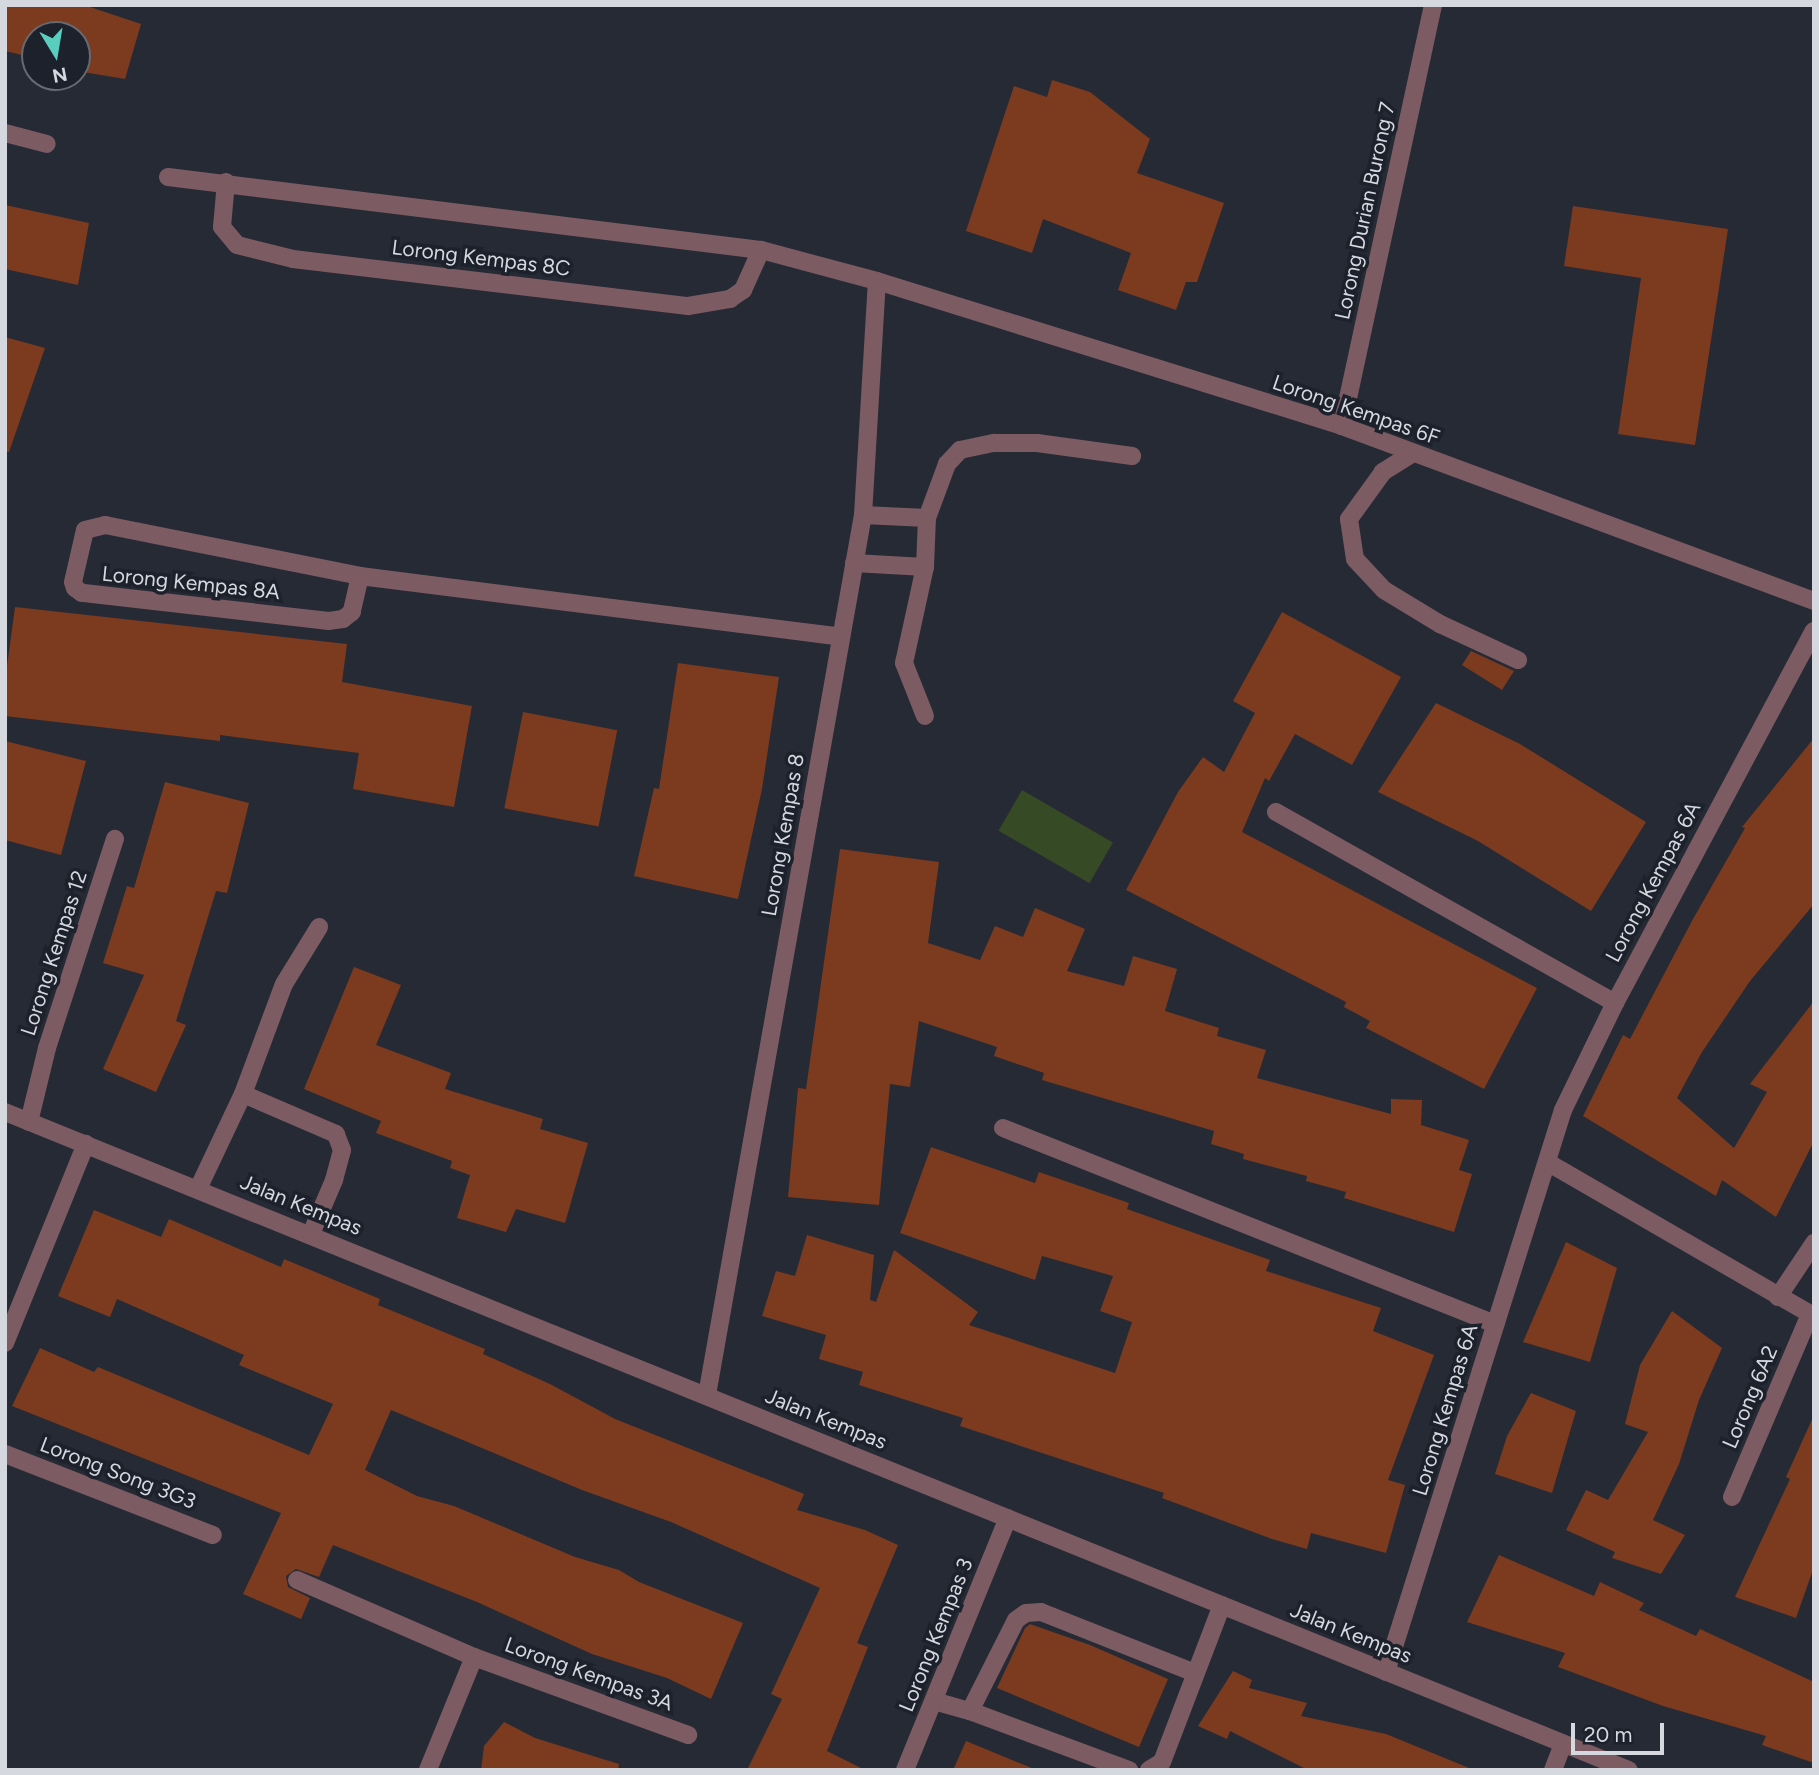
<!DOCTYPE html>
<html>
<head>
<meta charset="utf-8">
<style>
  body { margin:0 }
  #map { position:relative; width:1819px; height:1775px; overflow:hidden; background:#262a35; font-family:Figtree,sans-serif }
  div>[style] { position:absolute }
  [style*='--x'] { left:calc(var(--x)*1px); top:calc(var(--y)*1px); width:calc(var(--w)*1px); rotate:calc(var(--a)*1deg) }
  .green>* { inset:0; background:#374a26; transform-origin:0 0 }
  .building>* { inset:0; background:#7c3a1f; transform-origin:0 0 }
  .minor>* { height:18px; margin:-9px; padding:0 9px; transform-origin:9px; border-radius:9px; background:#7c5b63 }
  span { translate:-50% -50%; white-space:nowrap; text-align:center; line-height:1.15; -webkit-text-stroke:7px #1c212b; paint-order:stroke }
  .street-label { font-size:21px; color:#d5d8df }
  .frame { position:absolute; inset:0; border:7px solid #d5d8df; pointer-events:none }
  .north { position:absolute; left:21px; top:21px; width:70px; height:70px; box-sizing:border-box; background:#1c212b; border:2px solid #666a73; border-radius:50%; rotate:169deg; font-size:19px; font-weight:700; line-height:28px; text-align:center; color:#d5d8df }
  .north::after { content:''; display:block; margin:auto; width:24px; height:32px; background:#59cebe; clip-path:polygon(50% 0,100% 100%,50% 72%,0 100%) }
  .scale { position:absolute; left:1571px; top:1723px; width:93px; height:32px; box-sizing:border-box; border:4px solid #d5d8df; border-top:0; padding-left:9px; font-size:21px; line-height:24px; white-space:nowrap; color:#d5d8df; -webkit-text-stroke:5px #1c212b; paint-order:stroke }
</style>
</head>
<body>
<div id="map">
  <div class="green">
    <i style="left:1022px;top:790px;width:105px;height:47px;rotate:30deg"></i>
  </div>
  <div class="building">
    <i style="clip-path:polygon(5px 5px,84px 5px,141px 24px,125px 79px,77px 71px,77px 35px,35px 35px,35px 58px,5px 51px)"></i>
    <i style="clip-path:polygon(1052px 80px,1090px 92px,1150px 139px,1137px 173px,1224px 203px,1197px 282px,1186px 282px,1176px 310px,1118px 290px,1131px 253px,1043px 219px,1032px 253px,966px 231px,1014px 86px,1047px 97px)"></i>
    <i style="clip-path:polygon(5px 205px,89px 223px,78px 285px,5px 269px)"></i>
    <i style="clip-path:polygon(1573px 206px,1728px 229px,1695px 445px,1618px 434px,1641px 278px,1564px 266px)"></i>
    <i style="clip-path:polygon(5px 337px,45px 348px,9px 452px,5px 451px)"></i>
    <i style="clip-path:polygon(15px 607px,347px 644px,342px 682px,472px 706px,454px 807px,353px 789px,359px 753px,220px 735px,220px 741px,5px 716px,5px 681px)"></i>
    <i style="clip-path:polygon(1282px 612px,1401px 677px,1352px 765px,1295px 734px,1269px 781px,1265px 778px,1242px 832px,1537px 988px,1484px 1089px,1366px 1028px,1370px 1021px,1344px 1007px,1346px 1002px,1126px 890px,1178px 792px,1203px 757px,1224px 772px,1255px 713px,1233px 701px)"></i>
    <i style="clip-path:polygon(1471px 651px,1514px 671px,1502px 690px,1462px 665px)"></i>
    <i style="clip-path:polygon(678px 663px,779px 677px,762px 789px,738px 899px,634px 876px,654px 788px,659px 789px)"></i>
    <i style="clip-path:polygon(1436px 703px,1520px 744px,1646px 822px,1591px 911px,1478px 841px,1378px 792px)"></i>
    <i style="left:523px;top:712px;width:96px;height:98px;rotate:11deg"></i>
    <i style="clip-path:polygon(1814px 738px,1814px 904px,1750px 981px,1702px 1052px,1677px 1098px,1734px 1148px,1767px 1092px,1750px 1084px,1814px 1001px,1814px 1141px,1776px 1217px,1722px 1180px,1716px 1196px,1583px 1116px,1623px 1035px,1630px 1039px,1693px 919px,1745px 828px,1742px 827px)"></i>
    <i style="clip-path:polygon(5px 741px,86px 761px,61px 855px,5px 840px)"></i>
    <i style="clip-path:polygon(165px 782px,249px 803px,227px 893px,216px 891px,176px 1021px,186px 1025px,156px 1092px,103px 1069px,144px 975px,103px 963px,127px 886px,134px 888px)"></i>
    <i style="clip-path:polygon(840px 849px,939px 862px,928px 943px,980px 960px,995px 926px,1023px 937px,1035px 908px,1085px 929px,1067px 971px,1124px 986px,1133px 956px,1177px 969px,1165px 1011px,1219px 1028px,1217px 1036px,1266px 1050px,1257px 1078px,1391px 1114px,1391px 1099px,1422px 1100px,1421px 1125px,1469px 1140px,1459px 1170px,1472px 1174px,1454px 1232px,1344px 1198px,1346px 1192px,1306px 1181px,1307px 1176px,1243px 1159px,1244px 1154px,1211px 1144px,1214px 1131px,1042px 1080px,1044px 1073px,994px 1056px,997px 1047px,919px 1021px,910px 1087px,890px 1084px,879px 1205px,788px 1197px,798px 1088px,806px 1089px)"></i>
    <i style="clip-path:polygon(354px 967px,401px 985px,376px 1045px,451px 1073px,445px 1089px,543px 1119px,540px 1129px,588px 1143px,565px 1223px,516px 1209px,506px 1232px,457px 1218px,470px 1175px,450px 1168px,452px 1161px,376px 1133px,381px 1121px,304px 1089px)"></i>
    <i style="clip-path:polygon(931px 1147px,1035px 1183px,1039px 1172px,1129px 1203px,1127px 1209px,1270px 1260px,1266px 1271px,1381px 1308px,1373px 1331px,1434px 1355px,1388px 1480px,1405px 1485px,1386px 1553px,1311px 1533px,1307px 1549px,1272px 1539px,1162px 1498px,1164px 1493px,960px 1426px,963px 1418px,859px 1385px,863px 1372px,819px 1359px,826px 1335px,762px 1316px,776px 1271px,795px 1276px,807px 1235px,874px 1255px,870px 1300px,876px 1302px,894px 1250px,978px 1312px,969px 1325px,1115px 1373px,1132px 1322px,1100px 1311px,1113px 1276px,1042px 1256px,1035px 1280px,900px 1233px)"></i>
    <i style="clip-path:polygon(94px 1210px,161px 1237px,169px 1219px,281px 1267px,284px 1259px,380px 1299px,378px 1305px,485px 1349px,483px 1354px,550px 1384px,615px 1419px,804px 1494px,797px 1510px,865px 1530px,898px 1545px,857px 1643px,868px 1647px,827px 1751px,865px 1770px,747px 1770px,782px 1699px,771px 1694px,820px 1588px,671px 1522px,582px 1490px,391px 1410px,365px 1470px,417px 1496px,454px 1506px,575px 1557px,619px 1570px,639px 1582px,743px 1623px,711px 1699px,667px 1678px,592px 1654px,477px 1602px,333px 1545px,319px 1577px,296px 1569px,286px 1576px,288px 1587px,310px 1598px,301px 1619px,243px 1594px,281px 1513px,12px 1406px,40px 1348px,94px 1372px,98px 1367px,309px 1455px,333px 1404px,239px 1365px,244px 1355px,117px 1299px,110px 1317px,58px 1296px)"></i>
    <i style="clip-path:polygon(1566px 1242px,1617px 1268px,1590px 1362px,1523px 1342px)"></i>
    <i style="clip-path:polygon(1672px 1311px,1722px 1348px,1699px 1400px,1679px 1464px,1653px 1520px,1685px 1535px,1661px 1574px,1612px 1558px,1615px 1552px,1566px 1530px,1586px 1490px,1608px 1500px,1648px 1432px,1625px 1424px,1640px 1365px)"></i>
    <i style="clip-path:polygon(1531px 1393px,1576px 1411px,1552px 1493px,1495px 1474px,1507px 1436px)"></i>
    <i style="clip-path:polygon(1814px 1415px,1814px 1567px,1796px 1618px,1735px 1597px,1790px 1479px,1786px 1477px)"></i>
    <i style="clip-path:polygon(1499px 1555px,1594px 1596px,1600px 1582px,1644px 1603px,1639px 1610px,1696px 1636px,1700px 1629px,1814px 1682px,1814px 1763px,1762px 1745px,1766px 1736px,1663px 1706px,1558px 1667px,1565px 1653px,1467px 1622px)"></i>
    <i style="clip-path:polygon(1030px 1624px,1090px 1645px,1168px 1679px,1139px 1747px,997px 1688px,1025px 1628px)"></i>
    <i style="clip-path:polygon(1233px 1671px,1252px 1680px,1249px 1688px,1307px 1703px,1301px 1716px,1386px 1734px,1474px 1770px,1308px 1770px,1230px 1731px,1227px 1739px,1198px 1726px)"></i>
    <i style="clip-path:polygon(504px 1722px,535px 1738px,619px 1764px,618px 1770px,481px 1770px,484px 1746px)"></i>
    <i style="clip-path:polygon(966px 1741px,1034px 1769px,1034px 1770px,953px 1770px)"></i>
  </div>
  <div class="minor">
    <i style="--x:5;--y:133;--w:43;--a:14.7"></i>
    <i style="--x:168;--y:177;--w:597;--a:7.02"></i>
    <i style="--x:761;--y:250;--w:120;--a:15"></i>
    <i style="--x:877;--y:281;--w:487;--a:17.3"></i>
    <i style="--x:1342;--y:426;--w:503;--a:20.34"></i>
    <i style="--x:226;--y:182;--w:45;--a:95.1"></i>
    <i style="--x:222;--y:227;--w:23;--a:50"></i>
    <i style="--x:237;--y:245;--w:58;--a:14"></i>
    <i style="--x:293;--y:259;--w:398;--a:6.8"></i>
    <i style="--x:688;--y:306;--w:43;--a:-9.5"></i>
    <i style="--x:730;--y:299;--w:16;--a:-35"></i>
    <i style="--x:743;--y:290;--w:44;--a:-65.8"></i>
    <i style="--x:1342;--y:426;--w:431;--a:-77.8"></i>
    <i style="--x:1413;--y:453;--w:36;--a:148"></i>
    <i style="--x:1383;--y:472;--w:58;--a:125.9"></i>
    <i style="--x:1349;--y:519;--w:40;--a:81.5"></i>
    <i style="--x:1355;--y:559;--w:42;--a:46.9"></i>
    <i style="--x:1384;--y:590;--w:66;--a:31.3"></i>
    <i style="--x:1440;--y:624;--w:86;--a:24.8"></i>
    <i style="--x:863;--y:515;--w:64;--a:2.7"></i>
    <i style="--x:854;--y:563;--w:71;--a:3.2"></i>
    <i style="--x:360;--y:576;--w:37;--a:103"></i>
    <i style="--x:352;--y:612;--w:11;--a:142"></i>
    <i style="--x:343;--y:619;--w:14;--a:172"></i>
    <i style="--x:329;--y:621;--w:249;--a:-173.5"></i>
    <i style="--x:82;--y:593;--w:9;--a:-144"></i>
    <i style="--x:75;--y:588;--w:6;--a:-108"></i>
    <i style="--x:73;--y:582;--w:53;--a:-77"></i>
    <i style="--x:85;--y:530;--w:21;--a:-14"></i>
    <i style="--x:105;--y:525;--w:260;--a:11.3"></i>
    <i style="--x:360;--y:576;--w:485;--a:7.2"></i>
    <i style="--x:925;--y:716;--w:57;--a:-111.6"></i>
    <i style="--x:904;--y:663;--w:98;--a:-77.7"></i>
    <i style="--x:925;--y:567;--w:49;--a:-87.7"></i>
    <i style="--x:927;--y:518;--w:58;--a:-69.7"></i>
    <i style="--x:947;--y:464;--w:19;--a:-47"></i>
    <i style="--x:960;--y:450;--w:35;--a:-12"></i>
    <i style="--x:994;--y:443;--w:43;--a:0"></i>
    <i style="--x:1037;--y:443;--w:96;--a:7.8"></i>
    <i style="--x:1276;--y:812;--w:389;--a:29.4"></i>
    <i style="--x:5;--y:1112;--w:1752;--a:22.06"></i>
    <i style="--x:29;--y:1122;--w:76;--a:-76.3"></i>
    <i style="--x:47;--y:1048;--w:220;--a:-72"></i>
    <i style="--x:1003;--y:1128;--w:530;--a:21.72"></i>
    <i style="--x:1547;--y:1162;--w:308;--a:30"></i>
    <i style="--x:198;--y:1189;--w:105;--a:-64.7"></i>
    <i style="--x:311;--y:1234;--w:59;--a:-66.9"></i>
    <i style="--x:334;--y:1180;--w:31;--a:-75"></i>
    <i style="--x:342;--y:1150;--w:17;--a:-111"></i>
    <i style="--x:336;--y:1134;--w:101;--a:-156.7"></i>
    <i style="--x:243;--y:1094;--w:117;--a:-69.6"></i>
    <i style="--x:284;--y:984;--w:67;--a:-58.4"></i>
    <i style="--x:1778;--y:1297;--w:65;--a:-56.3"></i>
    <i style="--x:5;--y:1343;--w:215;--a:-67.9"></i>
    <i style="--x:707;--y:1395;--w:894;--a:-79.95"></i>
    <i style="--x:863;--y:515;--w:234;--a:-86.6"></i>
    <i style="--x:5;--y:1454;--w:223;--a:21.3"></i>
    <i style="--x:1732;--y:1497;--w:199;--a:-66.9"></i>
    <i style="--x:297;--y:1580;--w:193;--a:23.5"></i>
    <i style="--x:474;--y:1657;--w:122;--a:112.2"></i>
    <i style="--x:474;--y:1657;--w:228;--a:20"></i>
    <i style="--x:1386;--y:1672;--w:589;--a:-72.52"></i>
    <i style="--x:1563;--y:1110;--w:119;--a:-64.1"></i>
    <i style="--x:1615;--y:1003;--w:422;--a:-61.9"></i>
    <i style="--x:934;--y:1701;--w:37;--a:16"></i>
    <i style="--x:970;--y:1711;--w:170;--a:20.4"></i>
    <i style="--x:970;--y:1711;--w:102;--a:-63.2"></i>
    <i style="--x:1016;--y:1620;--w:12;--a:-35"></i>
    <i style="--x:1026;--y:1613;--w:15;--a:-4"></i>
    <i style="--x:1041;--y:1612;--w:166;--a:21.6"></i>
    <i style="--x:905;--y:1770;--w:272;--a:-67.8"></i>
    <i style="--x:1149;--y:1770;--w:15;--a:-32"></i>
    <i style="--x:1162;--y:1762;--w:168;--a:-69.1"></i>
    <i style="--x:1553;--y:1770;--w:28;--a:-69"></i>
  </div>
  <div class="street-label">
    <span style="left:1365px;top:211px;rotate:-78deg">Lorong Durian Burong 7</span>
    <span style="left:481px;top:258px;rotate:7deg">Lorong Kempas 8C</span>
    <span style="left:1356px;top:410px;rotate:19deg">Lorong Kempas 6F</span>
    <span style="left:191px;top:583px;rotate:6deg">Lorong Kempas 8A</span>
    <span style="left:783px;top:835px;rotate:-80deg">Lorong Kempas 8</span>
    <span style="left:1653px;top:882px;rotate:-62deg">Lorong Kempas 6A</span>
    <span style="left:54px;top:953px;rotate:-72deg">Lorong Kempas 12</span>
    <span style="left:301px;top:1205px;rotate:22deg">Jalan Kempas</span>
    <span style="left:1750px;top:1397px;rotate:-67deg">Lorong 6A2</span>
    <span style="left:1445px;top:1410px;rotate:-73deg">Lorong Kempas 6A</span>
    <span style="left:826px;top:1419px;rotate:22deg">Jalan Kempas</span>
    <span style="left:118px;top:1473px;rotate:21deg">Lorong Song 3G3</span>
    <span style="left:1351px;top:1633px;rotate:22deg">Jalan Kempas</span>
    <span style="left:936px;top:1635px;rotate:-68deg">Lorong Kempas 3</span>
    <span style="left:589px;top:1674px;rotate:20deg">Lorong Kempas 3A</span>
  </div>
  <div class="frame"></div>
  <div class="north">N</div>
  <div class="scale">20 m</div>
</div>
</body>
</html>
